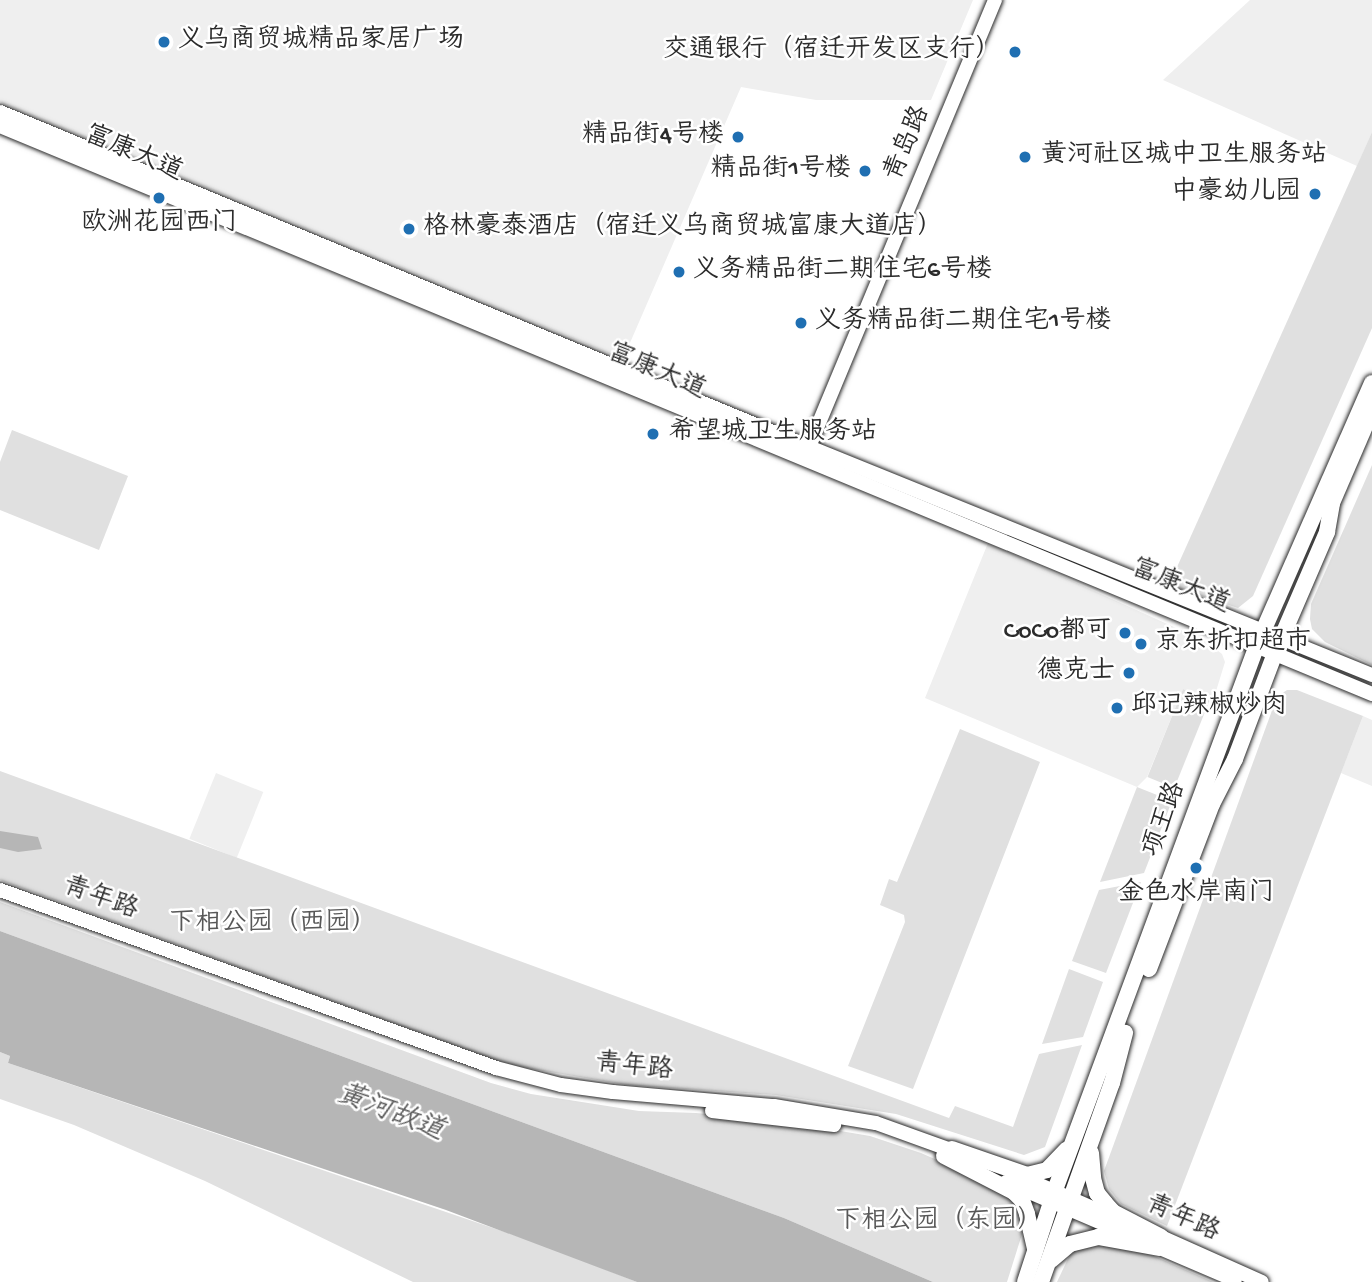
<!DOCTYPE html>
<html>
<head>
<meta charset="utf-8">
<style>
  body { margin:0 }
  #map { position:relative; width:1372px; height:1282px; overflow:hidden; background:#fff; font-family:"Gochi Hand","LXGW WenKai TC",sans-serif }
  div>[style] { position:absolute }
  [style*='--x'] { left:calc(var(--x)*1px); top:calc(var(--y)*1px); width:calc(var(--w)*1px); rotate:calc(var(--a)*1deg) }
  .built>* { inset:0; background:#efefef; transform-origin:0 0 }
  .green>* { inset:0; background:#e0e0e0; transform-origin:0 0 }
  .water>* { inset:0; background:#b6b6b6 }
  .roads { filter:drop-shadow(0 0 2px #2b2b2b) drop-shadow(0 0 2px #2b2b2b) }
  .tertiary>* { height:14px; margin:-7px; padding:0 7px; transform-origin:7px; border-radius:7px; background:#fff }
  .secondary>* { height:16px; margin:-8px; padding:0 8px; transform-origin:8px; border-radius:8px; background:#fff }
  .dots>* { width:19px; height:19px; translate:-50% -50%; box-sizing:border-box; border:4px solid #fff; border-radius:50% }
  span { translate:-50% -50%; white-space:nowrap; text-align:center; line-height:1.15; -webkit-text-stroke:5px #fff; paint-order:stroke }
  .poi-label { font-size:26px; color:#2b2b2b }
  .left { translate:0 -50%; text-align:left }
  .right { translate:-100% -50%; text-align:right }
  .street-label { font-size:26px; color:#2b2b2b }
  .park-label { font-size:26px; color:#585858 }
  .water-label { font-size:28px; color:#5c5c5c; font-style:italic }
</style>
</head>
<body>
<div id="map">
  <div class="built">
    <i style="clip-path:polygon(0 0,973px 0,931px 100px,816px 100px,741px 87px,623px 359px,0 102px)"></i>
    <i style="clip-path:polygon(1250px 0,1372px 0,1372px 132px,1357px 166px,1163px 80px)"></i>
    <i style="clip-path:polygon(988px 543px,1205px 641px,1222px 654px,1225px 662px,1213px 701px,1183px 689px,1147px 777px,1137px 787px,925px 698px)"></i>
    <i style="clip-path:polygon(1363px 716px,1372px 720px,1372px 786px,1341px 773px)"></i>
    <i style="left:216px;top:773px;width:51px;height:71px;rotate:22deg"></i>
  </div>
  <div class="green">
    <i style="clip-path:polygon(1372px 132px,1372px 328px,1253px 596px,1238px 608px,1169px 585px)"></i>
    <i style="clip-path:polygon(12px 430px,128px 476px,99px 550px,0 510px,0 462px)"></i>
    <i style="clip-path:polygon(1372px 465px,1372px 665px,1325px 642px,1312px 629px,1310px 619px,1311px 604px)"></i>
    <i style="left:1183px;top:689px;width:29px;height:95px;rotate:22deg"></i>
    <i style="clip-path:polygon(1287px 690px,1297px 690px,1363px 716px,1167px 1226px,1121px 1204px,1109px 1189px,1104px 1171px,1274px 705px,1278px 696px)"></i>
    <i style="clip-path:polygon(960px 729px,1040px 762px,913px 1089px,848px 1066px,905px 922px,904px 915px,880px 905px,889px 879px,897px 882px)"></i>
    <i style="clip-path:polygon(0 771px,949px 1118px,955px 1106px,1013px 1127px,1039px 1054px,1082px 1045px,1045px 1147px,1024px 1155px,896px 1114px,776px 1095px,627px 1085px,509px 1065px,0 880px)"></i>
    <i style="clip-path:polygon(1137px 787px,1172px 801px,1144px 873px,1100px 882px)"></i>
    <i style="clip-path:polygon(1141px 882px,1106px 973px,1072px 961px,1099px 890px)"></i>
    <i style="clip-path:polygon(0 902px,491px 1083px,531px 1094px,639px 1111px,696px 1113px,787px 1122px,870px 1136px,921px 1153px,1003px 1189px,1017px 1202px,1023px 1231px,1007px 1282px,933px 1282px,784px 1218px,0 931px)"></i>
    <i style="clip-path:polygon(1069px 969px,1103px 982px,1083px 1037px,1042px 1044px)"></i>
    <i style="clip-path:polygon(0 1052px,10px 1056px,8px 1063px,546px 1246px,637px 1282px,413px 1282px,205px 1181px,74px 1125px,0 1099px)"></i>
    <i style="clip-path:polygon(1120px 1241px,1213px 1282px,1057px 1282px,1073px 1248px)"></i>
  </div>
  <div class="water">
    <i style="clip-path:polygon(0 831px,38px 837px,42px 849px,18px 852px,0 848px)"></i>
    <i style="clip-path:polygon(0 931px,784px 1218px,933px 1282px,637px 1282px,446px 1210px,8px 1063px,10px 1056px,0 1052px)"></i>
  </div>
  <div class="roads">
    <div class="tertiary">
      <i style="--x:0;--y:112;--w:876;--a:22.49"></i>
      <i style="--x:809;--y:447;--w:607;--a:22.05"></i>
      <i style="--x:0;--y:126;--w:1485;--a:22.49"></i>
      <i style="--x:806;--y:454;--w:492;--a:-67.4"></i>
      <i style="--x:0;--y:890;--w:527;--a:19.74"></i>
      <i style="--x:496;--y:1068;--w:67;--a:14.7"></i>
      <i style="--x:561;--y:1085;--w:52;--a:7.7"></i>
      <i style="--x:613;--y:1092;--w:162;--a:5"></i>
      <i style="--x:774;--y:1106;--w:103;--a:9.5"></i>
      <i style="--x:876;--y:1123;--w:91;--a:19.8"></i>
      <i style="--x:712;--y:1111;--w:123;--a:6.5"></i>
      <i style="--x:1017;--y:1175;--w:112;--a:23.6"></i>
      <i style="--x:1006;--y:1182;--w:249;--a:23.2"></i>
      <i style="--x:1152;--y:1233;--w:120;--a:24"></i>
    </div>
    <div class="secondary">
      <i style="--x:1149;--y:969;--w:177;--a:-69.1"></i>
      <i style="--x:1212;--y:804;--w:51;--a:-62.9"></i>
      <i style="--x:1235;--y:759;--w:113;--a:-69.3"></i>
      <i style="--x:1275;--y:653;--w:132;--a:-66.7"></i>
      <i style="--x:1327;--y:532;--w:29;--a:-80"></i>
      <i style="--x:1332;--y:503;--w:101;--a:-66.7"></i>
      <i style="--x:952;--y:1149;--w:79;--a:19.1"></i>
      <i style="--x:1027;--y:1175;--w:21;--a:-14"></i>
      <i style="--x:1047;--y:1170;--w:29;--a:-46"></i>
      <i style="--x:1091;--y:1153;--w:25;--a:85"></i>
      <i style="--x:1093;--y:1178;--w:16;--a:75"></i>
      <i style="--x:1097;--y:1193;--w:13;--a:51"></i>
      <i style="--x:1105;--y:1203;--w:12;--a:48"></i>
      <i style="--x:1113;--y:1212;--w:54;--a:27.5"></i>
      <i style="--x:944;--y:1156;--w:79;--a:27.2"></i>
      <i style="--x:1014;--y:1192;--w:11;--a:45"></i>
      <i style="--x:1022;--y:1200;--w:15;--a:70"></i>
      <i style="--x:1027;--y:1214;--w:37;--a:77"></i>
      <i style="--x:1051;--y:1260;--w:25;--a:-40"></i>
      <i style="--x:1070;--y:1244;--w:29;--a:-14"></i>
      <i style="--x:1098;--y:1237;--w:62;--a:10.2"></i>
      <i style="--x:1025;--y:1282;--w:97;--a:-71.9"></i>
      <i style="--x:1055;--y:1190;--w:581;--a:-69.66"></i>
      <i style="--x:1257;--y:645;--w:286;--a:-66.3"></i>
      <i style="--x:1041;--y:1282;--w:211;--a:-70.4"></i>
      <i style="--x:1112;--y:1083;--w:52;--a:-75.4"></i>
    </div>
  </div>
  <div class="dots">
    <i style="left:164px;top:42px;background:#1f6fb2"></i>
    <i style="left:1015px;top:52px;background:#1f6fb2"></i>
    <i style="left:738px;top:137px;background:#1f6fb2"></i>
    <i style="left:1025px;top:157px;background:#1f6fb2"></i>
    <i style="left:865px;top:171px;background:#1f6fb2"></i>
    <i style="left:1315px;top:194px;background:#1f6fb2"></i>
    <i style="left:159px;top:198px;background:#1f6fb2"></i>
    <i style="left:409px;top:229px;background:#1f6fb2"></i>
    <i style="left:679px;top:272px;background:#1f6fb2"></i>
    <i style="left:801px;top:323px;background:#1f6fb2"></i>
    <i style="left:653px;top:434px;background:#1f6fb2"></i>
    <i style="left:1125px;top:633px;background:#1f6fb2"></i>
    <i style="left:1141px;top:644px;background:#1f6fb2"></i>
    <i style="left:1129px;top:673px;background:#1f6fb2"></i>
    <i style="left:1117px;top:708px;background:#1f6fb2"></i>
    <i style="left:1196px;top:868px;background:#1f6fb2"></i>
  </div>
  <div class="poi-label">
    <span class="left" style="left:178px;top:42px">义乌商贸城精品家居广场</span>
    <span class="right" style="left:1001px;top:52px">交通银行（宿迁开发区支行）</span>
    <span class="right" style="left:724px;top:137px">精品街4号楼</span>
    <span class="left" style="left:1041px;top:157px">黄河社区城中卫生服务站</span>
    <span class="right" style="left:851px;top:171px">精品街1号楼</span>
    <span class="right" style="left:1301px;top:194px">中豪幼儿园</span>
    <span style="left:159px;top:225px">欧洲花园西门</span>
    <span class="left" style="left:423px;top:229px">格林豪泰酒店（宿迁义乌商贸城富康大道店）</span>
    <span class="left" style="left:693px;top:272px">义务精品街二期住宅6号楼</span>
    <span class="left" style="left:815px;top:323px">义务精品街二期住宅1号楼</span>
    <span class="left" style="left:669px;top:434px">希望城卫生服务站</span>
    <span class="right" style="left:1111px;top:633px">CoCo都可</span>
    <span class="left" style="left:1155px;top:644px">京东折扣超市</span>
    <span class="right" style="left:1115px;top:673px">德克士</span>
    <span class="left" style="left:1131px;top:708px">邱记辣椒炒肉</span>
    <span style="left:1196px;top:895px">金色水岸南门</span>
  </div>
  <div class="street-label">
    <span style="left:909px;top:144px;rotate:-67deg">青岛路</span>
    <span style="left:133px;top:155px;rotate:23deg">富康大道</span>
    <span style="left:656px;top:373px;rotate:23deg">富康大道</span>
    <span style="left:1180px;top:588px;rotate:22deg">富康大道</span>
    <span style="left:1166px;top:820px;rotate:-70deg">项王路</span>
    <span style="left:100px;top:900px;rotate:20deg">青年路</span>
    <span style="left:634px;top:1069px;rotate:6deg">青年路</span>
    <span style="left:1182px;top:1220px;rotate:24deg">青年路</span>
  </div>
  <div class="park-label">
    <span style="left:273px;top:925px">下相公园（西园）</span>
    <span style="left:939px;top:1223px">下相公园（东园）</span>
  </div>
  <div class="water-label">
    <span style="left:390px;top:1114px;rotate:21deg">黄河故道</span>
  </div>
</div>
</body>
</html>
